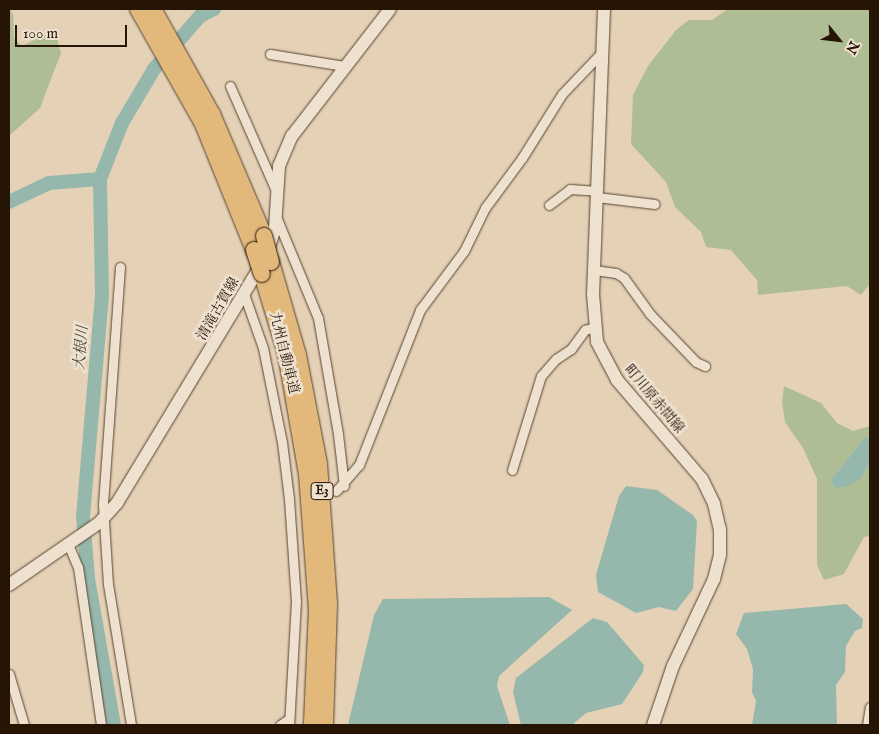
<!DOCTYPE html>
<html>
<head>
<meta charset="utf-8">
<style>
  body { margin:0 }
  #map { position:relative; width:879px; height:734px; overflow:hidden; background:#e5d1b6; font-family:"IM FELL English","Noto Serif JP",serif }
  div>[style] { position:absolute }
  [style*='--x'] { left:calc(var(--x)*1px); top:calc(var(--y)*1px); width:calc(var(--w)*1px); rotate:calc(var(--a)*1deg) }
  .green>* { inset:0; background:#aebd93 }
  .water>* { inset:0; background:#96b7ac }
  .river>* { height:14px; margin:-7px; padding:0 7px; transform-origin:7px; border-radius:7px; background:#96b7ac }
  .roads { filter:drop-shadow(0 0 1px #564330) drop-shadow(0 0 1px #564330) }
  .minor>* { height:9px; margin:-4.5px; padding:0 4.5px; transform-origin:4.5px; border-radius:4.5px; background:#eee1d0 }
  .secondary>* { height:12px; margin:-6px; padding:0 6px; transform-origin:6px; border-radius:6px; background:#eee1d0 }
  .motorway>* { height:16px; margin:-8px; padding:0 8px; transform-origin:8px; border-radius:8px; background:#e2b87b }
  .bridges { filter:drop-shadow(0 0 1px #261404) drop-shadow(0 0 1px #261404) }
  .motorway-bridge>* { height:16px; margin:-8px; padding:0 8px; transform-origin:8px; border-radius:8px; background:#e2b87b }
  span { translate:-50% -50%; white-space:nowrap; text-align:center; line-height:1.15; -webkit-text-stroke:5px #eee1d0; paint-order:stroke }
  .shield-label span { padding:1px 4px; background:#eee1d0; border:1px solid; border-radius:4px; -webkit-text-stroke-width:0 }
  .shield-label { font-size:12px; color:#261404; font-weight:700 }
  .street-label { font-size:14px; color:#261404 }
  .water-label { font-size:15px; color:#4d4d3f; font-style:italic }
  .frame { position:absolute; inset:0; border:10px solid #261404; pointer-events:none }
  .north { position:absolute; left:814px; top:15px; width:50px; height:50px; -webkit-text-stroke:4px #eee1d0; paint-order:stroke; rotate:119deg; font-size:14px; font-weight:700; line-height:20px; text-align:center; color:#261404 }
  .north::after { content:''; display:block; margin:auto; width:18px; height:22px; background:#261404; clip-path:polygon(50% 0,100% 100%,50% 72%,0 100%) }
  .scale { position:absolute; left:15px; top:25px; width:112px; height:22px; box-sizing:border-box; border:2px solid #261404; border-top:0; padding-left:6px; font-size:15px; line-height:18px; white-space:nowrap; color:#261404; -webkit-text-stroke:4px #eee1d0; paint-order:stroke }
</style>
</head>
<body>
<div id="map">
  <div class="green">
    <i style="clip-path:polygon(9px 9px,13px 14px,14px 38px,22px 46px,44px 35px,57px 39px,61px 53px,40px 108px,9px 136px)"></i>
    <i style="clip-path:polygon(728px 9px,870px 9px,870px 284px,861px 295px,847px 286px,758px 295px,757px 280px,731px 250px,706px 247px,701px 232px,675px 207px,666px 182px,631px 144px,633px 95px,648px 66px,676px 30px,689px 20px,712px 20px)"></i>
    <i style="clip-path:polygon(784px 386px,821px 403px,837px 423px,853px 431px,870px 426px,870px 438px,865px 437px,831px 480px,861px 478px,870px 463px,870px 536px,864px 537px,844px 574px,824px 580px,817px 565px,817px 479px,803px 448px,785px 422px,782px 403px)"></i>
  </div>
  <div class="water">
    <i style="clip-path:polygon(865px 437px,870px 438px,870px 463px,861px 478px,848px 486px,835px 488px,831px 480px)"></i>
    <i style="clip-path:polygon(626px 486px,657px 490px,693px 515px,697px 521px,693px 589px,676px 611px,659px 607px,636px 613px,598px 592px,596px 575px,619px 496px)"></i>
    <i style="clip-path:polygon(549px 597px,572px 610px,499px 676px,497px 686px,510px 725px,348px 725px,374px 615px,383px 599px)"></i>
    <i style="clip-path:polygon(846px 604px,863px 619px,862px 628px,855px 631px,846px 646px,845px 672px,836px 685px,837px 725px,752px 725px,756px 701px,752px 692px,753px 669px,747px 649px,736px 634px,744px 613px)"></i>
    <i style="clip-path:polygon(593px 618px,607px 622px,644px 665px,643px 672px,622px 704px,586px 713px,572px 725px,521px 725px,513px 692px,516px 678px)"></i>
  </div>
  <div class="river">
    <i style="--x:9;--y:202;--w:44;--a:-25.4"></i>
    <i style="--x:49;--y:183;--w:51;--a:-4.5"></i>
    <i style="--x:114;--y:725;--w:148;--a:-100.1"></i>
    <i style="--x:88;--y:579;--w:62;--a:-94.6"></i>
    <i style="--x:83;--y:517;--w:222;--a:-85.1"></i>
    <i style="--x:102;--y:296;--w:117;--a:-91"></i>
    <i style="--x:100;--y:179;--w:60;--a:-68.6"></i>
    <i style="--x:122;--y:123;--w:63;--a:-59.3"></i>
    <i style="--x:154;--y:69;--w:70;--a:-49"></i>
    <i style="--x:200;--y:16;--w:16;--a:-27"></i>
  </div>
  <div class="roads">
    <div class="minor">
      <i style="--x:270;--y:54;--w:75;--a:9.2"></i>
      <i style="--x:230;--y:86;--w:115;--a:66.3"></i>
      <i style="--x:597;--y:197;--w:58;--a:6.9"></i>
      <i style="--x:549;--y:205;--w:26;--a:-37"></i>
      <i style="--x:570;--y:189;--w:27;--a:4"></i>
      <i style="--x:277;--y:219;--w:107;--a:67.5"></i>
      <i style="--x:318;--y:318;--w:118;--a:80.2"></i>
      <i style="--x:338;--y:434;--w:52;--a:83.4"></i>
      <i style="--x:120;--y:267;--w:239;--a:94.1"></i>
      <i style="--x:103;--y:505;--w:79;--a:86.4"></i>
      <i style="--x:108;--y:584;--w:143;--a:80.7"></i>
      <i style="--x:594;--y:270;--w:22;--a:8"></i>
      <i style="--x:616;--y:273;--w:9;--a:32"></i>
      <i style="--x:624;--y:278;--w:44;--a:54.2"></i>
      <i style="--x:650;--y:314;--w:66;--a:46.2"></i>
      <i style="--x:696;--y:362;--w:10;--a:24"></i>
      <i style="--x:244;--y:294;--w:57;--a:70.6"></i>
      <i style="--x:263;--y:348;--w:96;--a:78.6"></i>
      <i style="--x:282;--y:442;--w:57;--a:83"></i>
      <i style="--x:289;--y:499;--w:102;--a:86.1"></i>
      <i style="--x:296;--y:601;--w:124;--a:93.2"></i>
      <i style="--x:512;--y:470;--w:98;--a:-72.9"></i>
      <i style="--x:541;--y:376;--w:23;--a:-49"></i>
      <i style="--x:556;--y:359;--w:18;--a:-34"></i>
      <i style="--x:571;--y:349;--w:24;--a:-54"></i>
      <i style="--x:585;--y:330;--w:9;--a:-18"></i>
      <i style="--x:336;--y:491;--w:35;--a:-49"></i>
      <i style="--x:359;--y:465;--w:167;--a:-68.5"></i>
      <i style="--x:420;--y:310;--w:74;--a:-53.3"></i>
      <i style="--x:464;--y:251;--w:48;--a:-64"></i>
      <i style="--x:485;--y:208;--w:62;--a:-53.5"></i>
      <i style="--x:522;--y:158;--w:75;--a:-58"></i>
      <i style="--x:562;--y:94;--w:59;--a:-46.4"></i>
      <i style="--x:68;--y:544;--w:25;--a:67"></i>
      <i style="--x:78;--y:567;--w:160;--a:81.7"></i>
      <i style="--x:9;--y:674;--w:53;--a:73.6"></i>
      <i style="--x:280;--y:725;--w:11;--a:-34"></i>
      <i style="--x:867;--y:725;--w:18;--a:-81"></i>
    </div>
    <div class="secondary">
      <i style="--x:604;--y:9;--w:285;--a:92.2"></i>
      <i style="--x:593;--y:294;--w:48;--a:85.2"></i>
      <i style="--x:597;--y:342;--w:43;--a:62.2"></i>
      <i style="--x:617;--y:380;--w:130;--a:49.4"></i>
      <i style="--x:702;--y:479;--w:28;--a:64"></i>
      <i style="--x:714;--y:504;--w:26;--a:77"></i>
      <i style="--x:720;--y:529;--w:26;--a:90"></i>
      <i style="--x:720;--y:555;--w:25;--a:104"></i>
      <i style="--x:714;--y:579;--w:96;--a:115.2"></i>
      <i style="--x:673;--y:666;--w:62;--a:108.7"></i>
      <i style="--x:9;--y:585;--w:109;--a:-34.6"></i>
      <i style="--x:99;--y:523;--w:27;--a:-48"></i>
      <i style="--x:117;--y:503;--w:285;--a:-58.8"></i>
      <i style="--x:265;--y:259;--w:33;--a:-72"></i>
      <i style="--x:275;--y:228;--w:62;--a:-86.3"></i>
      <i style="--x:279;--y:166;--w:33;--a:-67"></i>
      <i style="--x:292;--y:136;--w:160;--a:-52.3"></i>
    </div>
    <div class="motorway">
      <i style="--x:138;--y:9;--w:132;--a:60.5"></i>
      <i style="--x:203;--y:124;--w:136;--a:68"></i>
      <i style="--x:153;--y:9;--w:120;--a:60.7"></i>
      <i style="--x:212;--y:114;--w:133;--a:66.9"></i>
      <i style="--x:271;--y:262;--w:97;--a:73.8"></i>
      <i style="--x:298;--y:355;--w:111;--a:79.1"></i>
      <i style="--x:319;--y:464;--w:140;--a:85.9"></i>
      <i style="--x:329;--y:604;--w:121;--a:91.9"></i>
      <i style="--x:262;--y:274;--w:84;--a:73.3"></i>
      <i style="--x:286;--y:354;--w:122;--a:80.1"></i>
      <i style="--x:307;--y:474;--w:135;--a:85.8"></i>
      <i style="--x:317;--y:609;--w:116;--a:92.5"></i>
    </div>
  </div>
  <div class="bridges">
    <div class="motorway-bridge">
      <i style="--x:264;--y:236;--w:27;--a:75"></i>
      <i style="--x:254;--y:250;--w:25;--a:72"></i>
    </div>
  </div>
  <div class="shield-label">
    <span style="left:322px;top:491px">E3</span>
  </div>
  <div class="street-label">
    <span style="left:218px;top:309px;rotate:-60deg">清滝古賀線</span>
    <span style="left:284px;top:353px;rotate:76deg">九州自動車道</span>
    <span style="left:654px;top:399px;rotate:50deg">町川原赤間線</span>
  </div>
  <div class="water-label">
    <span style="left:81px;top:348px;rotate:-85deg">大根川</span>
  </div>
  <div class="frame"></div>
  <div class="north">N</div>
  <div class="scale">100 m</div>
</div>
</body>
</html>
